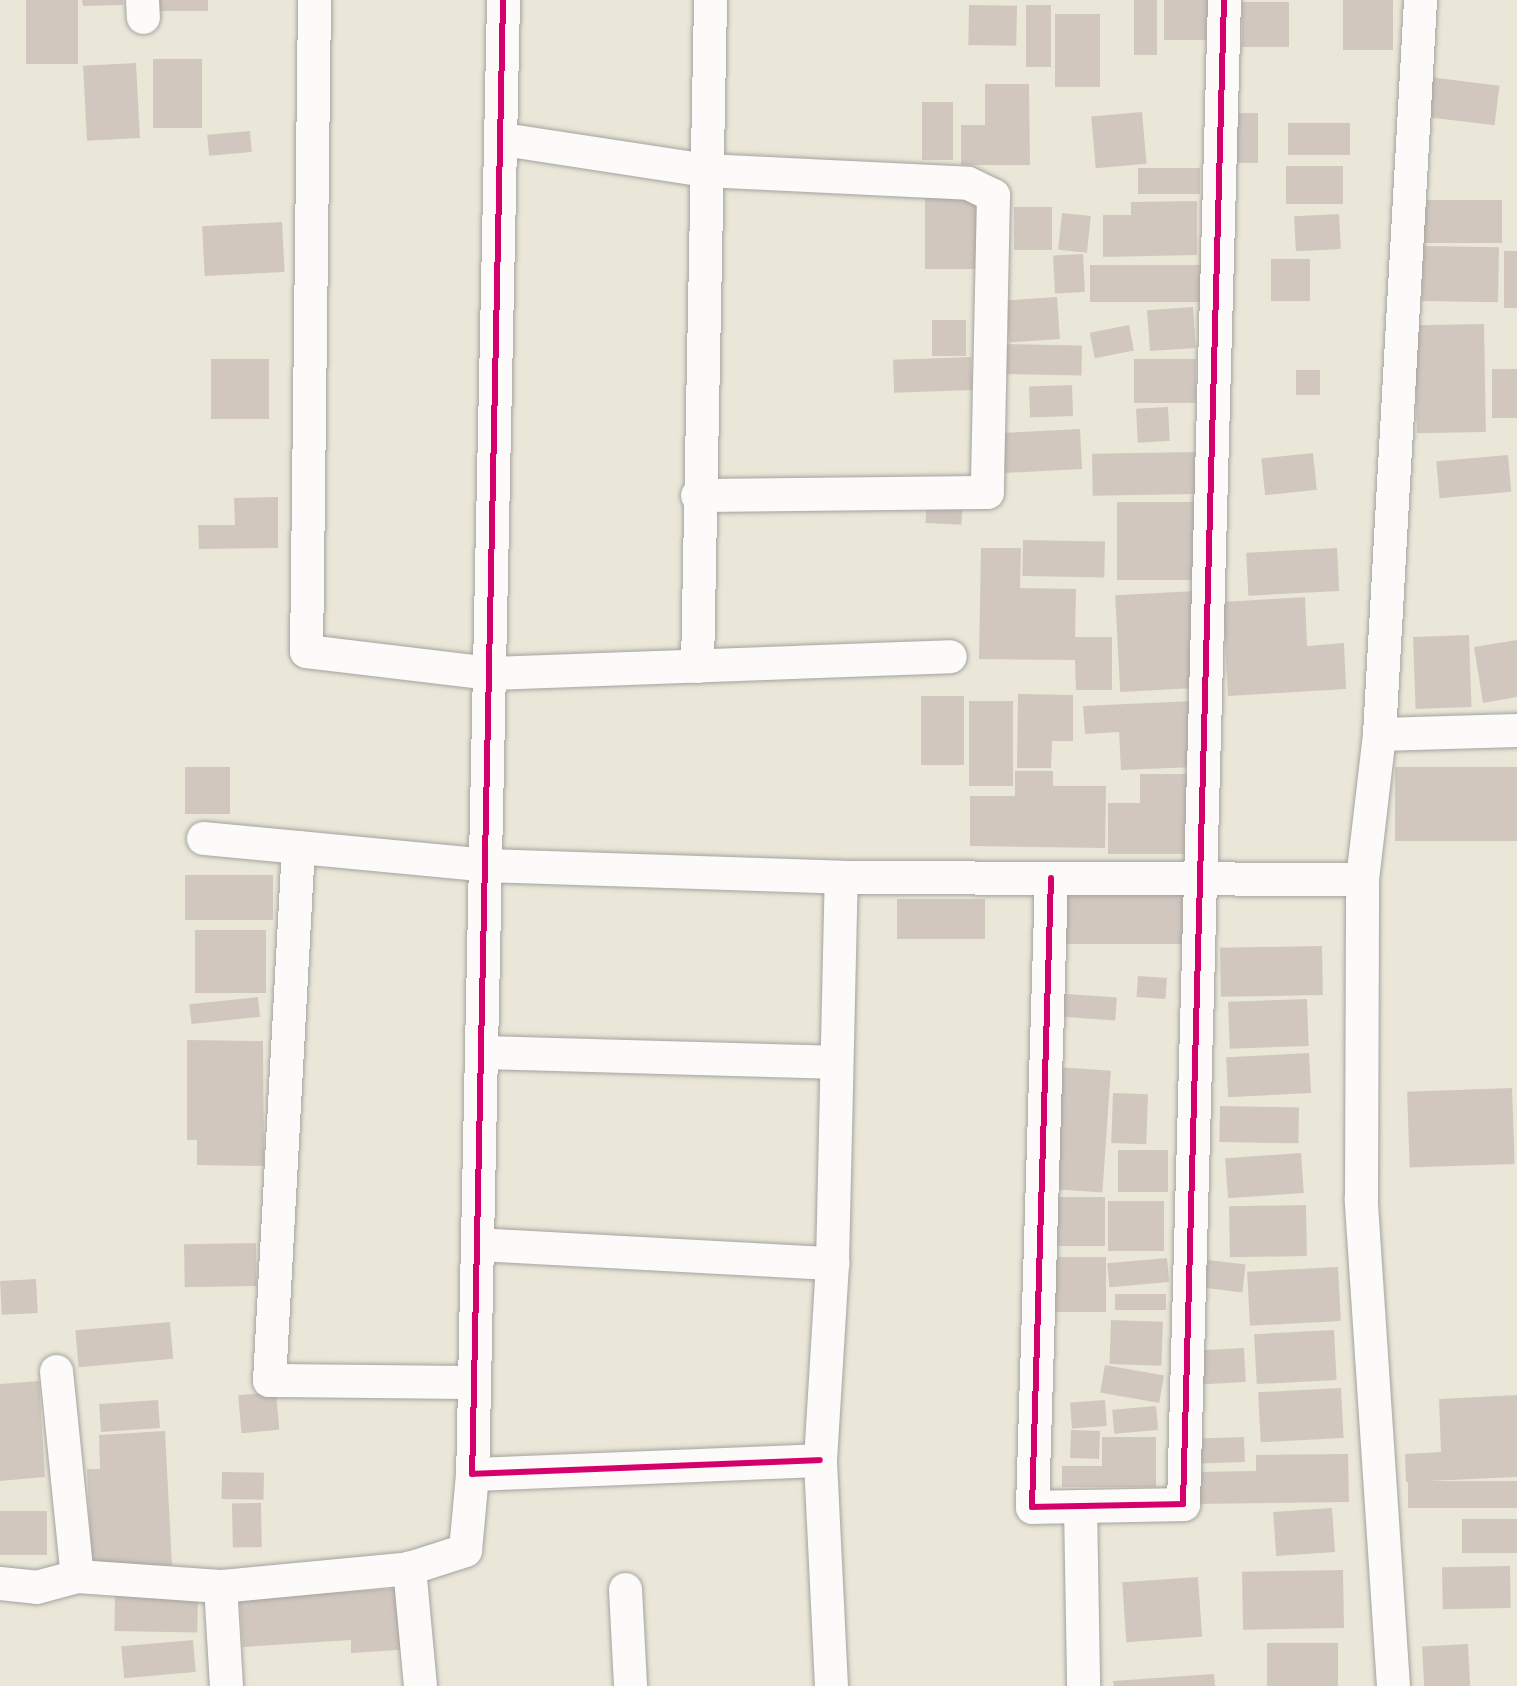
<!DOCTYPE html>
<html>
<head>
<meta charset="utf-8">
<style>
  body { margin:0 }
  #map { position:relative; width:1517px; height:1686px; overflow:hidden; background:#eae7d9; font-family:"Old Standard TT",serif }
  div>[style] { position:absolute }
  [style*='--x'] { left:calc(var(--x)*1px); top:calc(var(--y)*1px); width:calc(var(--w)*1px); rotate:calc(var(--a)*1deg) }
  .building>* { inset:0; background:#d2c7bf; transform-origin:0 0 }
  .roads { filter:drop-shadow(0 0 2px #a5a39e) drop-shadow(0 0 2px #a5a39e) }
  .minor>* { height:33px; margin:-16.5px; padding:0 16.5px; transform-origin:16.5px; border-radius:16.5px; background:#fcfbf9 }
  .cycleway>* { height:6px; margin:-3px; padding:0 3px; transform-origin:3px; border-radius:3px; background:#d6006c }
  span { translate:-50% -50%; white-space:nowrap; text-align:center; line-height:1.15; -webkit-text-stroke:5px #fcf5e5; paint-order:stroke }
</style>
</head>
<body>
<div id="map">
  <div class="building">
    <i style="left:26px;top:0;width:52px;height:64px"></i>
    <i style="clip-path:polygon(82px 0,123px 0,123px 5px,83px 6px)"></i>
    <i style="left:156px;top:0;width:52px;height:11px"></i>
    <i style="left:1134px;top:0;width:23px;height:55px"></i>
    <i style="left:1164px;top:0;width:46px;height:40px"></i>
    <i style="left:1343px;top:0;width:50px;height:50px"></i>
    <i style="left:1242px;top:2px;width:47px;height:45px"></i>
    <i style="left:969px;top:5px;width:48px;height:40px;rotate:1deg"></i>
    <i style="left:1051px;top:5px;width:62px;height:25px;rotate:90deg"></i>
    <i style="left:1055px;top:14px;width:45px;height:73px"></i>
    <i style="left:153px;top:59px;width:49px;height:69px"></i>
    <i style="left:136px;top:63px;width:75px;height:53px;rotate:87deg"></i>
    <i style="left:1429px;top:77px;width:71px;height:40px;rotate:7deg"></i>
    <i style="clip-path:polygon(985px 84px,1029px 84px,1030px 165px,961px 165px,961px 125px,985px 125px)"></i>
    <i style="left:922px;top:102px;width:31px;height:58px"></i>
    <i style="left:1142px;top:112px;width:52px;height:51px;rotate:85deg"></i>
    <i style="left:1236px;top:113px;width:22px;height:50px"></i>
    <i style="left:1350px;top:123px;width:32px;height:62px;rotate:90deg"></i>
    <i style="left:250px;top:131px;width:21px;height:43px;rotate:85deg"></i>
    <i style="left:1286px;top:166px;width:57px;height:38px"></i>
    <i style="left:1200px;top:168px;width:26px;height:62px;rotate:90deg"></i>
    <i style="left:925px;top:198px;width:53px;height:71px"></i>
    <i style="left:1416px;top:200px;width:86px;height:43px"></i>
    <i style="clip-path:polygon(1197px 201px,1197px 255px,1103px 257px,1103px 215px,1131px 215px,1131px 202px)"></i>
    <i style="left:1052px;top:207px;width:43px;height:38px;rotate:90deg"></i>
    <i style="left:1062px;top:213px;width:29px;height:37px;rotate:6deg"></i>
    <i style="left:1339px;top:214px;width:35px;height:45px;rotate:87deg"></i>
    <i style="left:282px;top:222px;width:50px;height:80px;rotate:87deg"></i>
    <i style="left:1423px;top:246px;width:76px;height:55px;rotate:1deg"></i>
    <i style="left:1504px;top:251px;width:13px;height:57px"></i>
    <i style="left:1083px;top:254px;width:38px;height:30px;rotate:87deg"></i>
    <i style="left:1271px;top:259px;width:39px;height:42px"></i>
    <i style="left:1201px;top:265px;width:37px;height:111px;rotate:90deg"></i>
    <i style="left:1057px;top:297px;width:42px;height:51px;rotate:86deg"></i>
    <i style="left:1193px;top:307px;width:41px;height:46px;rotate:86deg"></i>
    <i style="left:932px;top:320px;width:34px;height:36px"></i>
    <i style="left:1484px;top:324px;width:108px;height:69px;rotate:89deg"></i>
    <i style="left:1129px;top:325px;width:26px;height:40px;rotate:79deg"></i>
    <i style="left:1001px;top:344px;width:81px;height:30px;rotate:1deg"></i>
    <i style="left:971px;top:357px;width:33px;height:78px;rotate:88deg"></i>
    <i style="left:211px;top:359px;width:58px;height:60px"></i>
    <i style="left:1134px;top:359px;width:62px;height:44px"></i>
    <i style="left:1492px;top:369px;width:25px;height:49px"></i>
    <i style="left:1296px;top:370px;width:24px;height:25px"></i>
    <i style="left:1072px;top:385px;width:31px;height:43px;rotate:88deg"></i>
    <i style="left:1168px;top:407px;width:34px;height:32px;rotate:87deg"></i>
    <i style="left:1080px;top:429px;width:40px;height:78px;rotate:87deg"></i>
    <i style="left:1195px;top:452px;width:42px;height:103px;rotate:89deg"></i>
    <i style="left:1313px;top:453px;width:37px;height:52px;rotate:84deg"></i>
    <i style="left:1508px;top:455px;width:37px;height:72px;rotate:85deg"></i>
    <i style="left:927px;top:494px;width:36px;height:29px;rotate:3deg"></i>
    <i style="clip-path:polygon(278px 497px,278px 548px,199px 549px,198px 525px,235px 525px,234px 498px)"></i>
    <i style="left:1117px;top:502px;width:86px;height:78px"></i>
    <i style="left:1023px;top:540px;width:82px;height:36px;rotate:1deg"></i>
    <i style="clip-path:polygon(981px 548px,1021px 548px,1020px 588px,1076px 589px,1075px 637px,1112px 637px,1112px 690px,1076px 690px,1075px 660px,979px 659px)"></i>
    <i style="left:1337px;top:548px;width:43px;height:91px;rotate:87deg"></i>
    <i style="left:1196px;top:591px;width:97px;height:81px;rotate:87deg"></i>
    <i style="clip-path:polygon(1305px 597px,1307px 646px,1344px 643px,1346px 689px,1228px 696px,1223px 602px)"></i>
    <i style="left:1469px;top:635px;width:72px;height:56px;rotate:88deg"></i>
    <i style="clip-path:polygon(1517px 640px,1517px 697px,1483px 703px,1474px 647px)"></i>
    <i style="clip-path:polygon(1018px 694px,1073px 695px,1073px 741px,1052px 741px,1051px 768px,1017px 768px)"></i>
    <i style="left:921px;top:696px;width:43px;height:69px"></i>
    <i style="left:969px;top:701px;width:44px;height:85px"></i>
    <i style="clip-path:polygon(1192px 701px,1195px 767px,1121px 770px,1119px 732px,1085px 734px,1083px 706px)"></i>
    <i style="left:185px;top:767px;width:45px;height:47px"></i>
    <i style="left:1517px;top:767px;width:74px;height:122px;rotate:90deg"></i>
    <i style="clip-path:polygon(1015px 771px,1053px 771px,1053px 786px,1106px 786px,1105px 848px,970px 846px,970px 796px,1015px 796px)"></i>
    <i style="clip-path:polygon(1140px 774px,1193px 774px,1192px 854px,1108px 854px,1108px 803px,1140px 803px)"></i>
    <i style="left:273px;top:875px;width:45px;height:88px;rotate:90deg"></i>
    <i style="left:1054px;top:894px;width:131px;height:50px"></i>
    <i style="left:897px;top:899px;width:88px;height:40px"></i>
    <i style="left:195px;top:930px;width:71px;height:63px"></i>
    <i style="left:1322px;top:946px;width:49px;height:102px;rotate:89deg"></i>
    <i style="left:1138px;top:976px;width:29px;height:21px;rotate:4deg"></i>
    <i style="left:1052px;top:993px;width:65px;height:23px;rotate:4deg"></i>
    <i style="left:258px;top:997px;width:20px;height:69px;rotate:84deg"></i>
    <i style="left:1307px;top:999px;width:47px;height:79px;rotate:88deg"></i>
    <i style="clip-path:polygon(187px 1040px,263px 1041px,264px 1166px,197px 1165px,197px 1140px,187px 1140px)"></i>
    <i style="left:1309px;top:1053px;width:40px;height:83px;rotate:87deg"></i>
    <i style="left:1056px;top:1067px;width:55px;height:122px;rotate:4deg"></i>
    <i style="left:1512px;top:1088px;width:76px;height:105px;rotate:88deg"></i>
    <i style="left:1113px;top:1093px;width:35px;height:50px;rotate:2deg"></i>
    <i style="left:1220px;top:1106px;width:79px;height:36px;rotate:1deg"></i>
    <i style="left:1118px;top:1150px;width:50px;height:42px"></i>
    <i style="left:1301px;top:1153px;width:40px;height:76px;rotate:86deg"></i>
    <i style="left:1044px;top:1197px;width:61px;height:49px"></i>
    <i style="left:1108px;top:1201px;width:56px;height:50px"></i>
    <i style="left:1306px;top:1205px;width:51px;height:77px;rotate:89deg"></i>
    <i style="left:256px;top:1243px;width:43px;height:72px;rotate:89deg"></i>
    <i style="left:1045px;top:1257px;width:61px;height:55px"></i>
    <i style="left:1167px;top:1258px;width:24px;height:60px;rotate:85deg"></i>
    <i style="left:1200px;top:1259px;width:46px;height:28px;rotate:7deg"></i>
    <i style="left:1338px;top:1267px;width:54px;height:91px;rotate:87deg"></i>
    <i style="left:36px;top:1279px;width:34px;height:36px;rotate:87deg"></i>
    <i style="left:1115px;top:1294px;width:51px;height:16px"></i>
    <i style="left:1111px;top:1320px;width:52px;height:44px;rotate:2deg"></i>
    <i style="left:170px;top:1322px;width:37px;height:95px;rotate:85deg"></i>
    <i style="left:1334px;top:1330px;width:50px;height:80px;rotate:87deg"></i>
    <i style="left:1244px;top:1348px;width:34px;height:56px;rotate:87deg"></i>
    <i style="left:1105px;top:1365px;width:60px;height:28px;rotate:10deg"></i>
    <i style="clip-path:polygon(39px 1381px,45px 1477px,0 1481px,0 1384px)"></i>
    <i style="left:1341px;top:1388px;width:50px;height:83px;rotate:87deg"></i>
    <i style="left:276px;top:1392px;width:38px;height:38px;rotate:85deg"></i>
    <i style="clip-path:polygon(1517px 1395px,1517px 1477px,1406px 1482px,1405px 1454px,1441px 1452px,1439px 1399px)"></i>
    <i style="left:158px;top:1400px;width:28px;height:59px;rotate:86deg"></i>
    <i style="left:1105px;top:1400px;width:26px;height:35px;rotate:86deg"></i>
    <i style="left:1156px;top:1406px;width:24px;height:44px;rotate:85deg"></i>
    <i style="left:1071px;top:1430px;width:29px;height:28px;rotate:2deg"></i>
    <i style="clip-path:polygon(165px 1431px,172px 1565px,92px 1569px,87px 1469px,100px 1469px,99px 1435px)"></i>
    <i style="clip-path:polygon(1102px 1437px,1156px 1437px,1156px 1487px,1062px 1487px,1062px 1466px,1102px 1466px)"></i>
    <i style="left:1244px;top:1437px;width:25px;height:52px;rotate:88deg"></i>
    <i style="clip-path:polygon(1348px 1454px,1349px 1502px,1195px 1504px,1195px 1472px,1256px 1471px,1256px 1455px)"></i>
    <i style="left:222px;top:1472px;width:42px;height:27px;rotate:1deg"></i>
    <i style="left:1517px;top:1481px;width:27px;height:109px;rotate:90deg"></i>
    <i style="left:261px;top:1503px;width:44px;height:29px;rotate:89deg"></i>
    <i style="left:1332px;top:1508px;width:44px;height:59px;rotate:86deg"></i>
    <i style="left:0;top:1511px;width:47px;height:44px"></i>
    <i style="left:1517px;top:1519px;width:34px;height:55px;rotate:90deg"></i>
    <i style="left:1510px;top:1566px;width:42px;height:68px;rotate:89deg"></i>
    <i style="left:1343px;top:1570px;width:58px;height:101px;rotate:89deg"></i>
    <i style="left:1198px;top:1577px;width:60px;height:76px;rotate:86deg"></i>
    <i style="clip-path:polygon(239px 1588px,279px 1596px,408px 1588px,412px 1649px,351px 1653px,351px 1640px,243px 1647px)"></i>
    <i style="left:115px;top:1595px;width:83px;height:36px;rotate:1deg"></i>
    <i style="left:193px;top:1640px;width:32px;height:72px;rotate:85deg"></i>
    <i style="left:1267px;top:1643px;width:71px;height:43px"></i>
    <i style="left:1468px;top:1644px;width:42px;height:46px;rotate:87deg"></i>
    <i style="clip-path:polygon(1214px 1674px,1215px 1686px,1114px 1686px,1113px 1681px)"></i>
  </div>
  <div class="roads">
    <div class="minor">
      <i style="--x:142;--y:0;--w:17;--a:87"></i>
      <i style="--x:314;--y:0;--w:651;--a:90.7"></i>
      <i style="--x:306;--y:651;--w:186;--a:6.8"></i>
      <i style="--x:491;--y:673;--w:459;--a:-2.1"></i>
      <i style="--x:503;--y:0;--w:1474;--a:91.2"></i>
      <i style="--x:472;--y:1474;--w:348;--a:-2.3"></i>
      <i style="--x:503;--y:139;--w:204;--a:8.7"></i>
      <i style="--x:705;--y:170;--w:263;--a:2.8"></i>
      <i style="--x:968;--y:183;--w:28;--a:26"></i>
      <i style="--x:993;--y:195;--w:297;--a:91.2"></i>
      <i style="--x:987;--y:492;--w:290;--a:179.4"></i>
      <i style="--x:697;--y:666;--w:666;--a:-88.88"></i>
      <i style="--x:1379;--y:734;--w:138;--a:-1.7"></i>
      <i style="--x:203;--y:838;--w:285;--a:5.4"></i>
      <i style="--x:487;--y:865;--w:354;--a:1.9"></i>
      <i style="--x:298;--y:847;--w:534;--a:93.11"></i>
      <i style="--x:269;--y:1380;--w:205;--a:0.6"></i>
      <i style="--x:1051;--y:878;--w:629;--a:91.73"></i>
      <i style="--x:1032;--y:1507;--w:151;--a:-1.1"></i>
      <i style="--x:1183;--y:1504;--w:1505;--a:-88.44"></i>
      <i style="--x:482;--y:1052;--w:351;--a:1.6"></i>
      <i style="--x:477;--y:1244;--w:356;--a:3.1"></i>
      <i style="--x:56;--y:1371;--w:206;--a:84.2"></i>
      <i style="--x:1080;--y:1506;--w:180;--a:89"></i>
      <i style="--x:0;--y:1583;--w:36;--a:6"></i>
      <i style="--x:36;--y:1587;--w:42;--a:-15"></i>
      <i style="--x:77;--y:1576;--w:143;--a:4"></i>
      <i style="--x:625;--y:1589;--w:97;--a:87"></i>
      <i style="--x:226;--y:1686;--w:100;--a:-93.4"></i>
      <i style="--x:220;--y:1586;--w:190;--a:-5.4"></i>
      <i style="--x:420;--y:1686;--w:119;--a:-95.3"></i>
      <i style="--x:409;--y:1568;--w:59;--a:-17.8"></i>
      <i style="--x:465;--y:1550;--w:76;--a:-84.7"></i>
      <i style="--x:831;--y:1686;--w:226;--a:-92.8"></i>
      <i style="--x:820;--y:1460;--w:197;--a:-86.5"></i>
      <i style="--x:832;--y:1263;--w:386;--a:-88.7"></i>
      <i style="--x:841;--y:877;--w:521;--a:0.22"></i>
      <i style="--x:1393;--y:1686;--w:489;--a:-93.8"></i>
      <i style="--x:1361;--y:1198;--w:319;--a:-89.8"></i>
      <i style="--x:1362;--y:879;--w:146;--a:-83.3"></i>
      <i style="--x:1379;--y:734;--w:735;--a:-86.8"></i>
    </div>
  </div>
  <div class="cycleway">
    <i style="--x:503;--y:0;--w:1474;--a:91.2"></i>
    <i style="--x:472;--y:1474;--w:348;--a:-2.3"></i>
    <i style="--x:1051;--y:878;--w:629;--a:91.73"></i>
    <i style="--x:1032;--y:1507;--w:151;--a:-1.1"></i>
    <i style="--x:1183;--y:1504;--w:1505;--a:-88.44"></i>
  </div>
</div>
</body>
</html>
